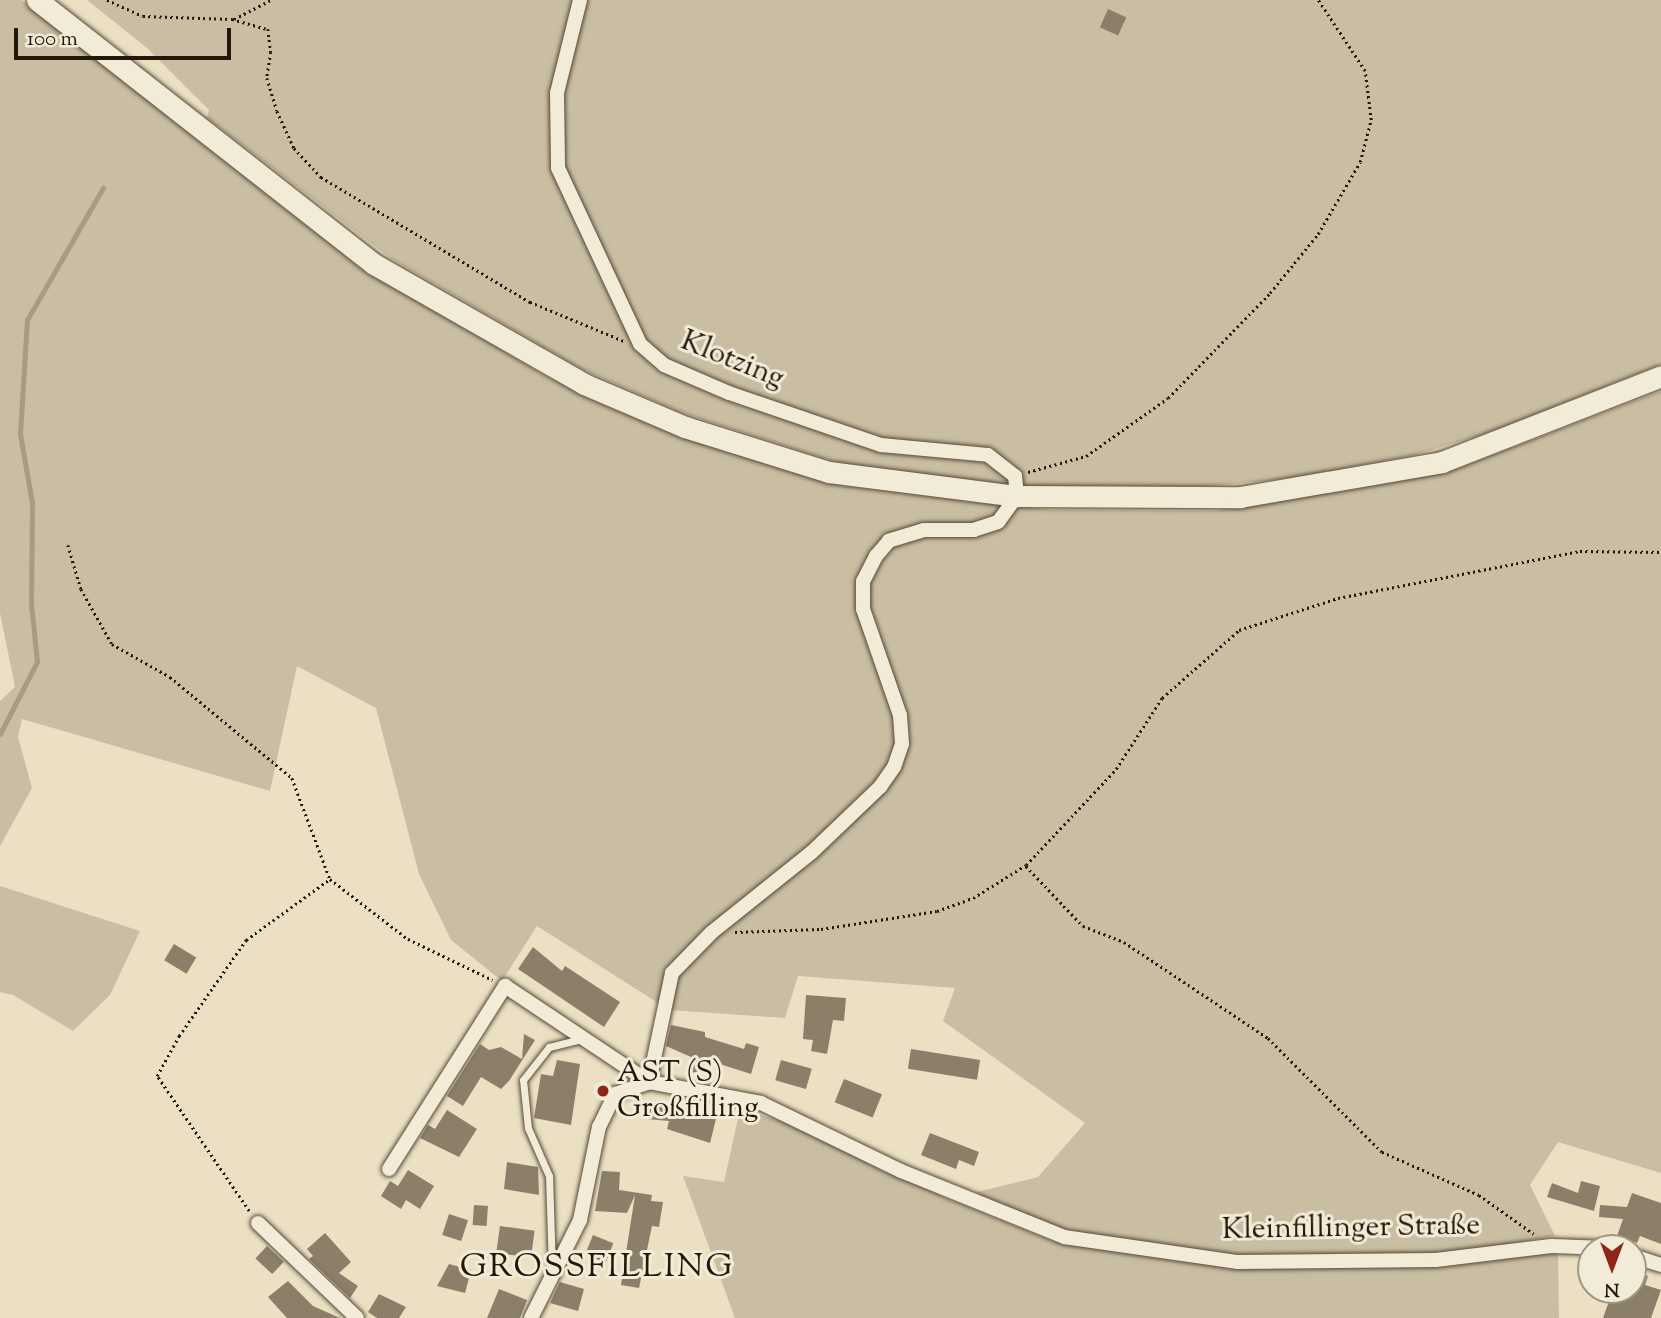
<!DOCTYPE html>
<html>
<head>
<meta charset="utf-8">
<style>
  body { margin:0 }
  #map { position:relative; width:1661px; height:1318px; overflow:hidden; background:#ebe0c3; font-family:"Sorts Mill Goudy",serif }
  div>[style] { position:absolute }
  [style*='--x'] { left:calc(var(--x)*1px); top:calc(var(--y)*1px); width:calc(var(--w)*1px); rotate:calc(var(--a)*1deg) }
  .green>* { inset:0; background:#c9bea3 }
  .stream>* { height:4.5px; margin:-2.25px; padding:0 2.25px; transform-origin:2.25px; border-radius:2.25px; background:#a79b84 }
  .building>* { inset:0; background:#8b7f6a; transform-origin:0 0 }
  .path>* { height:2.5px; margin-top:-1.25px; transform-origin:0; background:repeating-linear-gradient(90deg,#241609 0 2px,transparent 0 5.5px) }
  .roads { filter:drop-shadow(0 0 2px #564838) drop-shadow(0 0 2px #564838) }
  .service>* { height:7px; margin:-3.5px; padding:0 3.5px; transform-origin:3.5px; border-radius:3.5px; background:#f2ebd8 }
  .minor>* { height:14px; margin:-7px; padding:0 7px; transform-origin:7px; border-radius:7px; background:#f2ebd8 }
  .secondary>* { height:21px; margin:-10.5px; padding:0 10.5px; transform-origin:10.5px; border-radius:10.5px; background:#f2ebd8 }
  .dots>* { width:19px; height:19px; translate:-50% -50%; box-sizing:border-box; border:4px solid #f2ebd8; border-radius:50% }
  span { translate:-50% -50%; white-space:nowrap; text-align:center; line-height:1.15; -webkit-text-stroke:6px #f2ebd8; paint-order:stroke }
  .street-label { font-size:30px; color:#241609 }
  .poi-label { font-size:30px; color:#241609 }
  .left { translate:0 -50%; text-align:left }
  .quarter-label { font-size:33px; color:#241609; letter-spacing:2px }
  .north { position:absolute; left:1577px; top:1234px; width:70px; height:70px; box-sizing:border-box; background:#f2ebd8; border:2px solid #a09685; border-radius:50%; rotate:180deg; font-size:19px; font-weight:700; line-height:28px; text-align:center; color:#241609 }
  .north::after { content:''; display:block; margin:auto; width:24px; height:32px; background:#8f2418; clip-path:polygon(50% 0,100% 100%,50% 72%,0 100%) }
  .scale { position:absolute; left:14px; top:28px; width:217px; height:32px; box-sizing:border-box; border:4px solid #241609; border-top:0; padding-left:9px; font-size:21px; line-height:24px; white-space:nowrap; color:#241609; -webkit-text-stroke:5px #f2ebd8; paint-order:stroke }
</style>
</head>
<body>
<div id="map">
  <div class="green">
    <i style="clip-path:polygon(0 0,21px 0,360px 262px,545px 376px,668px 431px,845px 486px,1049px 510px,1216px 511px,1459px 468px,1661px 391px,1661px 1173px,1558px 1142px,1530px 1185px,1555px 1236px,1438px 1256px,1238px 1259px,1072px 1233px,1010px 1214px,977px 1192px,1038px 1177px,1085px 1123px,943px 1021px,955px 988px,798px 976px,785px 1018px,669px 1010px,537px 926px,502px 981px,451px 940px,419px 874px,376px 708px,297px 666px,270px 791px,22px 719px,18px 737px,32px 788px,0 846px,0 701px,15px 687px,0 613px)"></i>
    <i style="clip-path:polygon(87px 0,1661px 0,1661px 364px,1494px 431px,1414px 455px,1302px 477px,1209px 486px,982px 487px,845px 465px,683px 413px,582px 369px,392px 259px,207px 118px,209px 110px,147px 48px)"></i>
    <i style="clip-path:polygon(0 886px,140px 931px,110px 995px,73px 1031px,13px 995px,0 992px)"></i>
    <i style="clip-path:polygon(740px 1109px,808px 1129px,945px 1198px,1052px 1241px,1205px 1263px,1382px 1267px,1558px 1253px,1559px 1318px,735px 1318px,683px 1176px,724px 1182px)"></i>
  </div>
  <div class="stream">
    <i style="--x:0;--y:734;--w:81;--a:-62.8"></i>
    <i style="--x:37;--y:662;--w:58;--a:-95.9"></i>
    <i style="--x:31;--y:604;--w:101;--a:-89.4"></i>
    <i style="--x:32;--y:503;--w:70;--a:-99.9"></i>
    <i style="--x:20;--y:434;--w:114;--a:-86.5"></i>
    <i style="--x:27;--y:320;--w:152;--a:-60.1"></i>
  </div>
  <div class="building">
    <i style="left:1108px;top:9px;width:20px;height:20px;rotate:24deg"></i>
    <i style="left:174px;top:944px;width:26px;height:19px;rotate:31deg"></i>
    <i style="clip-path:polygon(533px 947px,562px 971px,565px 966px,620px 1002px,604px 1027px,518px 969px)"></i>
    <i style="clip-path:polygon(806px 995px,846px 998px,844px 1021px,833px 1020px,827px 1054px,811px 1051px,813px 1040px,803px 1039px)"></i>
    <i style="clip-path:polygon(671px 1025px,705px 1032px,705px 1037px,744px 1049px,746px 1043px,759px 1047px,751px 1074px,704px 1059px,702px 1073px,690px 1072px,691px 1057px,666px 1046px)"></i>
    <i style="clip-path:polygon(524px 1034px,535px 1040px,509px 1081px,501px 1089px,481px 1077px,463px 1106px,447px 1096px,480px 1044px,489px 1050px,501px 1047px,522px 1059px)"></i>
    <i style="left:911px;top:1049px;width:70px;height:20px;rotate:9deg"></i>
    <i style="clip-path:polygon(557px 1060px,580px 1064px,571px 1125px,534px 1118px,541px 1074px,553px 1076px)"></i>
    <i style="left:781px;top:1060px;width:32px;height:21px;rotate:16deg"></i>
    <i style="left:844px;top:1079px;width:41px;height:25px;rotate:22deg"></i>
    <i style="clip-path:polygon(648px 1104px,673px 1105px,716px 1119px,710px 1143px,667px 1129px,669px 1121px,647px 1119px)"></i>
    <i style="clip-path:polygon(447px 1110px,477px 1129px,459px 1157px,420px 1138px,428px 1125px,435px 1129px)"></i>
    <i style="clip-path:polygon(930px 1133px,979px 1152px,974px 1166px,959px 1160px,956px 1169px,921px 1155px)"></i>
    <i style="clip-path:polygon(507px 1162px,538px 1167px,539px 1195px,504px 1189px)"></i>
    <i style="clip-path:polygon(408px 1170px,434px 1186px,420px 1209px,406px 1200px,401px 1209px,381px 1196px,390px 1181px,398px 1186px)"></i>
    <i style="clip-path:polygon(602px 1171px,620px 1172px,619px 1190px,652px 1195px,651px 1201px,663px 1202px,659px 1227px,652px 1226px,639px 1288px,621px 1285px,635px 1195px,627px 1213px,595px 1211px)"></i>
    <i style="clip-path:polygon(1581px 1181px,1600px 1186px,1594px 1211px,1547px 1197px,1552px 1183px,1578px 1193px)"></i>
    <i style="clip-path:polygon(1632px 1193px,1661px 1203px,1661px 1244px,1640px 1236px,1637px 1243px,1617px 1236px,1623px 1219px,1599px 1217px,1600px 1205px,1627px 1207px)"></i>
    <i style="left:474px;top:1205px;width:14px;height:20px;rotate:4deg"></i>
    <i style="left:449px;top:1214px;width:20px;height:22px;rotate:18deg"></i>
    <i style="left:500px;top:1226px;width:35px;height:27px;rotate:8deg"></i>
    <i style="clip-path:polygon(325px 1233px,351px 1262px,339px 1273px,358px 1286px,350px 1298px,309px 1259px,313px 1256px,307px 1249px)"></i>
    <i style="left:593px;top:1235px;width:22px;height:21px;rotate:22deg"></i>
    <i style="left:267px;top:1246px;width:23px;height:17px;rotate:43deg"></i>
    <i style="clip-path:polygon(449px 1264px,471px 1270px,465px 1293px,437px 1286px)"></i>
    <i style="clip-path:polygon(1633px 1270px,1648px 1276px,1645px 1285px,1661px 1290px,1651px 1318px,1603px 1318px,1613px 1290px,1633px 1290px)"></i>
    <i style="clip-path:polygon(288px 1281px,313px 1306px,340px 1318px,287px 1318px,268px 1297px)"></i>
    <i style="clip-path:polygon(560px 1282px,584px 1289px,578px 1311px,550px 1303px)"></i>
    <i style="clip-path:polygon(499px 1289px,527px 1300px,520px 1318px,487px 1318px)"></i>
    <i style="clip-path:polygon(379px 1294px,406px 1307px,399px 1318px,377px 1318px,368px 1312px)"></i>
  </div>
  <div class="path">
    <i style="--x:107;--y:0;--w:39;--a:24"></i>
    <i style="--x:143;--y:16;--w:89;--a:1.9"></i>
    <i style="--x:232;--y:19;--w:37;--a:16"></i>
    <i style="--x:268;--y:29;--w:23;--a:83"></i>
    <i style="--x:271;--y:52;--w:26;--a:99"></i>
    <i style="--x:267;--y:78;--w:34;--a:73"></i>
    <i style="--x:277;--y:111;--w:41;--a:65.3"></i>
    <i style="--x:294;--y:148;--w:40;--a:47"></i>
    <i style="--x:321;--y:177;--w:244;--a:30.9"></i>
    <i style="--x:530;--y:302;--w:102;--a:22.5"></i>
    <i style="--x:234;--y:19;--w:42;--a:-27.2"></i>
    <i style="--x:1028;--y:472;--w:60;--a:-15.4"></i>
    <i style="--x:1086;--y:456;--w:100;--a:-35.3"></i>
    <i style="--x:1168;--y:398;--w:146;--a:-45.8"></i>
    <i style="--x:1270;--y:293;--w:76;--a:-50.9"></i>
    <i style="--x:1318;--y:234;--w:83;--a:-59.7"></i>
    <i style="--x:1360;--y:162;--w:43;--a:-75.3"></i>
    <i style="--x:1371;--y:120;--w:49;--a:-97"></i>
    <i style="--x:1365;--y:71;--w:85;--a:-123.5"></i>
    <i style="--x:68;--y:545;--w:46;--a:73.5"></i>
    <i style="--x:81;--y:589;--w:63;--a:60.6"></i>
    <i style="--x:112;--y:644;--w:67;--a:29.6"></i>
    <i style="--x:170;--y:677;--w:158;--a:39.6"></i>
    <i style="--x:292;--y:778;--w:108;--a:69.4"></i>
    <i style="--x:1026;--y:866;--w:83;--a:46.5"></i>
    <i style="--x:1083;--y:926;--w:44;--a:21.3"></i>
    <i style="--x:1124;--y:942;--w:173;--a:33.7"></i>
    <i style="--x:1268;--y:1038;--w:161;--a:45"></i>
    <i style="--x:1382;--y:1152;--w:106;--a:23.9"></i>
    <i style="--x:1479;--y:1195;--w:67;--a:35.3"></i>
    <i style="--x:735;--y:932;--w:86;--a:-2"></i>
    <i style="--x:821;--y:929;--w:117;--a:-8.8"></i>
    <i style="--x:937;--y:911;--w:38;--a:-20"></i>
    <i style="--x:973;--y:898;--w:62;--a:-31.9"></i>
    <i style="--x:1026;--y:865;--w:132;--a:-46.8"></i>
    <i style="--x:1116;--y:769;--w:85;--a:-57.1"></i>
    <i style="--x:1162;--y:698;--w:103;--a:-41.4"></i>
    <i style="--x:1239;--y:630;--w:104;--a:-17.9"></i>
    <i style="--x:1338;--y:598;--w:247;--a:-11"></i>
    <i style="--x:1580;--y:551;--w:81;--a:0.7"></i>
    <i style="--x:249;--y:1211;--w:163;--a:-124.3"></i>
    <i style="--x:157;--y:1076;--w:46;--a:-61.2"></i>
    <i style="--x:179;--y:1036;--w:117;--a:-55.1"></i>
    <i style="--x:246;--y:940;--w:104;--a:-36"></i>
    <i style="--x:330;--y:879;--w:98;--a:37.6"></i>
    <i style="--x:408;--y:939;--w:94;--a:25.8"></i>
  </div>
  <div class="roads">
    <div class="service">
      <i style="--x:552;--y:1270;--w:94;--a:-91.8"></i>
      <i style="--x:549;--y:1176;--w:52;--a:-113.6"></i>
      <i style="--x:528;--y:1128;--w:48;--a:-95.9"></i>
      <i style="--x:523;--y:1080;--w:42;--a:-51.8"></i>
      <i style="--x:549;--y:1047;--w:32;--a:-14"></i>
    </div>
    <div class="minor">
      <i style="--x:580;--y:0;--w:96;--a:103.9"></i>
      <i style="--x:557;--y:93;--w:75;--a:89.2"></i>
      <i style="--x:558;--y:168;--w:194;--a:65"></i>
      <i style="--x:640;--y:344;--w:32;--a:41"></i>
      <i style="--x:664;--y:365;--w:71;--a:23.3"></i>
      <i style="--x:729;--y:393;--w:161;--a:18.9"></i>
      <i style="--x:881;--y:445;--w:107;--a:5.3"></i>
      <i style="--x:988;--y:455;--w:34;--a:38"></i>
      <i style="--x:1015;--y:476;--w:20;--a:84"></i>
      <i style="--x:1017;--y:496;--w:32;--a:126"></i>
      <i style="--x:998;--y:522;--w:25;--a:162"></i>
      <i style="--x:974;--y:530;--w:50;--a:180"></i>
      <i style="--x:924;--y:530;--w:37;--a:163"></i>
      <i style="--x:889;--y:541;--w:20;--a:131"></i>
      <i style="--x:876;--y:556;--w:28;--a:117"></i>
      <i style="--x:863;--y:581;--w:28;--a:90"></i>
      <i style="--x:863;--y:609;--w:112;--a:70.8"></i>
      <i style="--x:900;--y:715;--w:29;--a:86"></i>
      <i style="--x:902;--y:744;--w:24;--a:109"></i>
      <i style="--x:894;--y:767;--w:24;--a:125"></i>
      <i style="--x:880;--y:787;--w:94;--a:136.3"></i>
      <i style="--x:812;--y:852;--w:129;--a:141.3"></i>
      <i style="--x:711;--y:933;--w:56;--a:134.3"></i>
      <i style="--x:672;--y:973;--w:111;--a:101.9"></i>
      <i style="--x:389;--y:1169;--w:217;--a:-57.6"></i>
      <i style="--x:505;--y:986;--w:173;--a:33.7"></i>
      <i style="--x:649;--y:1082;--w:114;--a:10.6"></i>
      <i style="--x:761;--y:1103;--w:156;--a:25.9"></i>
      <i style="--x:901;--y:1171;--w:176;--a:22"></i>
      <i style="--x:1064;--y:1237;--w:176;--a:8.2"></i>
      <i style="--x:1238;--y:1262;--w:198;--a:-0.6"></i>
      <i style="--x:1436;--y:1260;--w:116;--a:-6.9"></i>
      <i style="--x:1551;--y:1246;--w:56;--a:2"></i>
      <i style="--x:258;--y:1223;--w:137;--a:43.8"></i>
      <i style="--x:1633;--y:1256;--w:29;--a:18"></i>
      <i style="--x:531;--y:1318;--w:110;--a:-63.4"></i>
      <i style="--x:580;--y:1220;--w:95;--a:-78.5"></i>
      <i style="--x:599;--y:1127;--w:37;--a:-64"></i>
      <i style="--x:615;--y:1094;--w:36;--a:-19"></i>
    </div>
    <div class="secondary">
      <i style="--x:37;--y:0;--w:428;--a:38.1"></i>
      <i style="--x:374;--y:264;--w:242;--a:29.7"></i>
      <i style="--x:584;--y:384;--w:110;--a:23.1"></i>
      <i style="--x:685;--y:427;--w:151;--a:17.4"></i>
      <i style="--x:829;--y:472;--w:190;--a:7.3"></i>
      <i style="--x:1017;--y:496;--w:223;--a:0.3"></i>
      <i style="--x:1240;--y:497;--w:205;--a:-9.8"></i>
      <i style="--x:1442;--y:462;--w:235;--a:-21.4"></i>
    </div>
  </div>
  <div class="dots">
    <i style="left:603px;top:1091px;background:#8f2418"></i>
  </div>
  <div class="street-label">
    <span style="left:732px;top:361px;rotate:22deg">Klotzing</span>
    <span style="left:1351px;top:1229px;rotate:-1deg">Kleinfillinger Straße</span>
  </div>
  <div class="poi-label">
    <span class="left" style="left:617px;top:1091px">AST (S)<br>Großfilling</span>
  </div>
  <div class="quarter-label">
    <span style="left:597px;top:1269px">GROSSFILLING</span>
  </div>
  <div class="north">N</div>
  <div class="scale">100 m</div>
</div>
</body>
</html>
